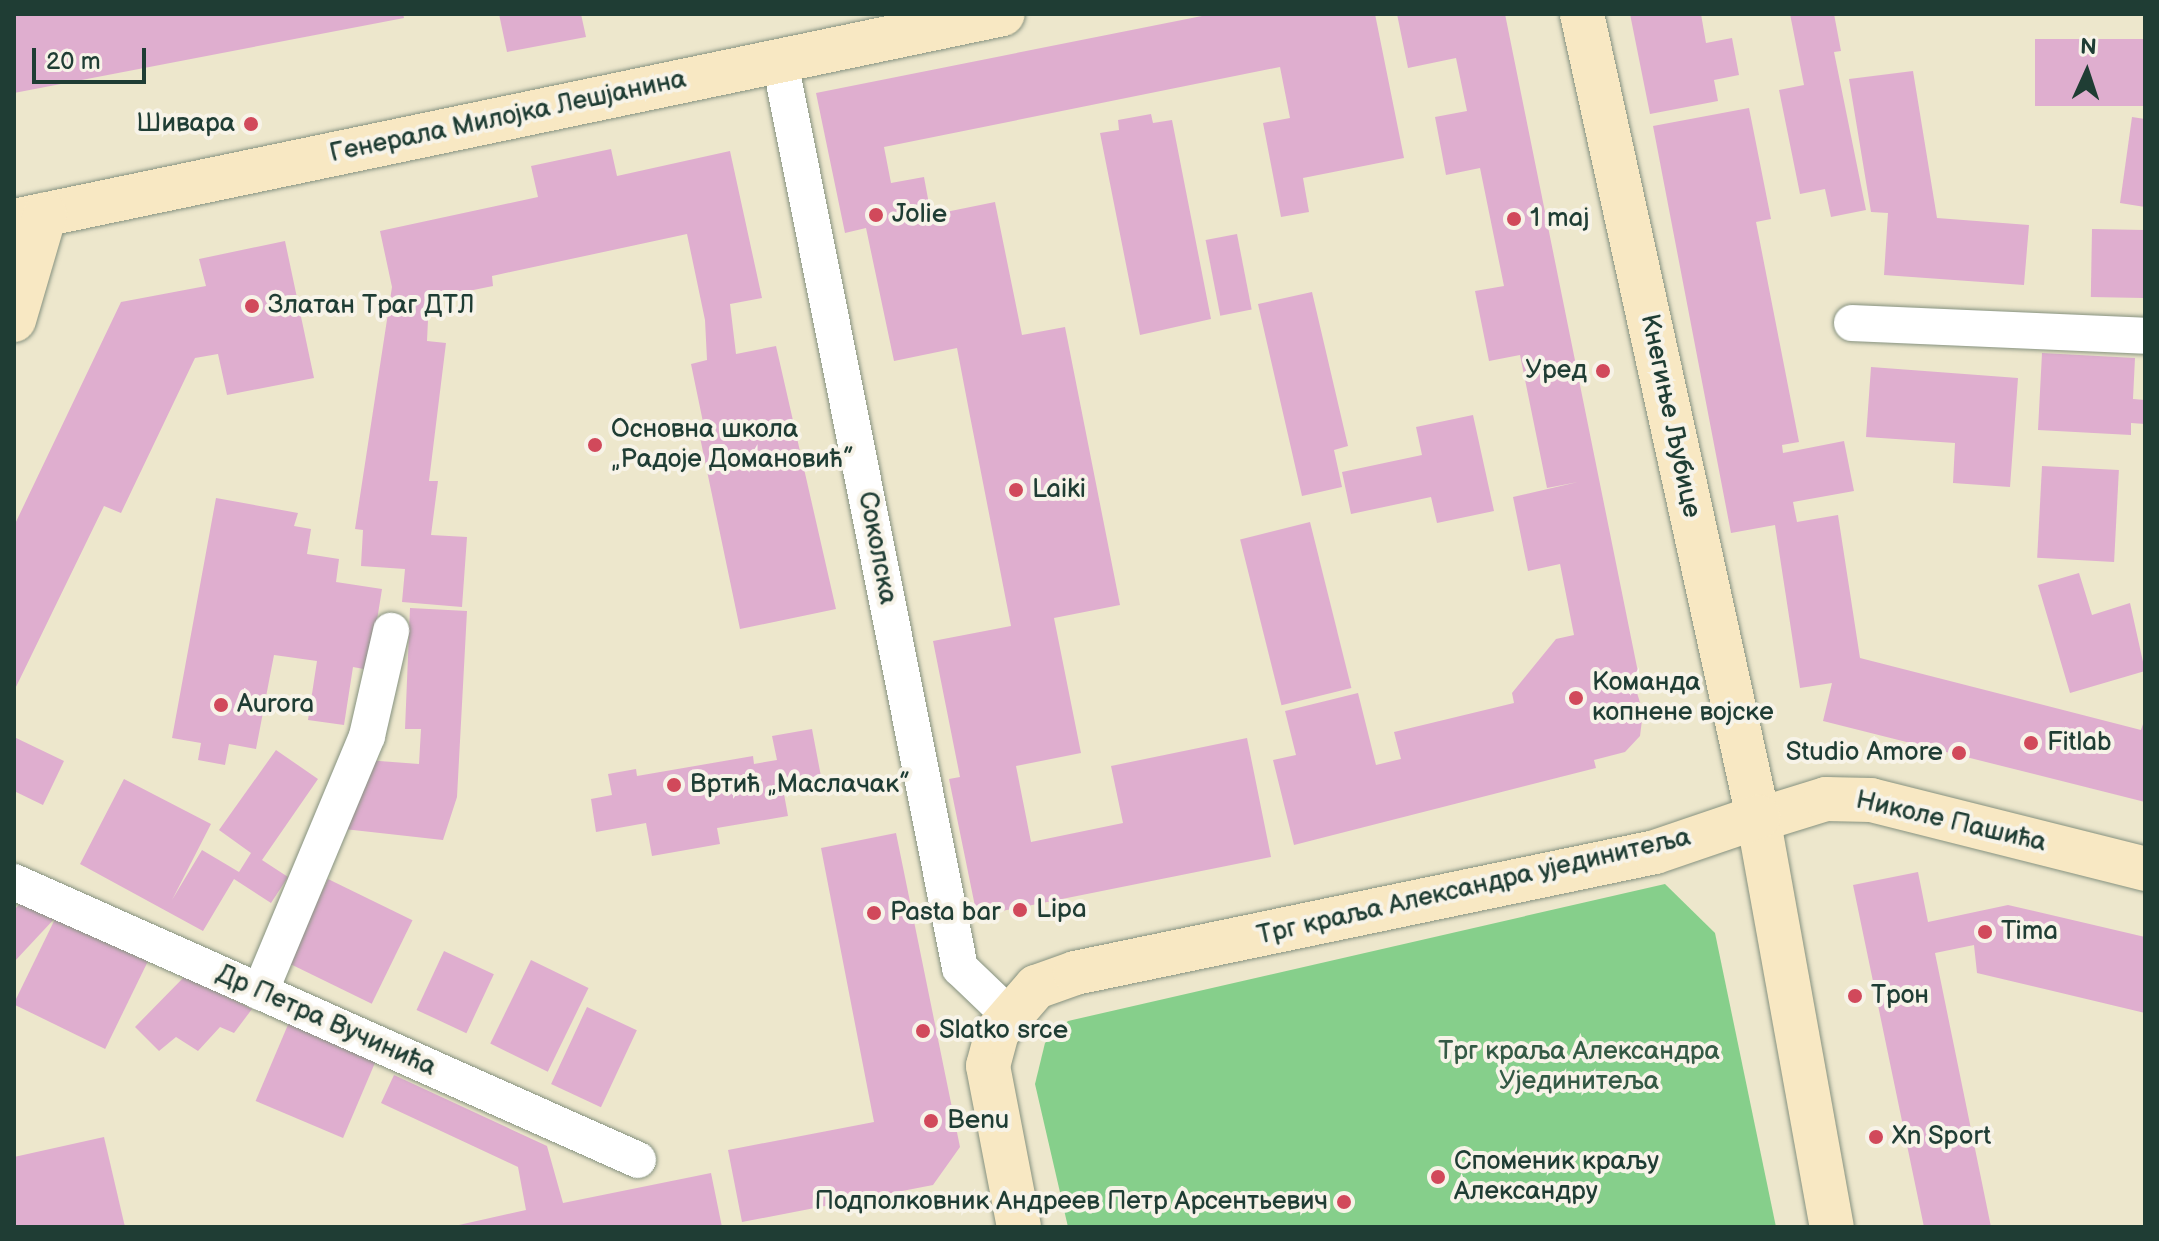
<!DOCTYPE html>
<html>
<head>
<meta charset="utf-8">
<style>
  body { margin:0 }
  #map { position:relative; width:2159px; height:1241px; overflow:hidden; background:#ede7cc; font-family:"Balsamiq Sans",sans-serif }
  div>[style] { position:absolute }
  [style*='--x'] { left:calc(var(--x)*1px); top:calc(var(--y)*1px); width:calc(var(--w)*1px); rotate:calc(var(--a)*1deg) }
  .green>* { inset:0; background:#86cf8b }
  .building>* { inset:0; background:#dfaecf; transform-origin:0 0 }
  .roads { filter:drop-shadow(0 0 2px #869280) drop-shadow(0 0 2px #869280) }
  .street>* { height:36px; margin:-18px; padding:0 18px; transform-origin:18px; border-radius:18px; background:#fff }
  .secondary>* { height:44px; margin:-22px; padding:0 22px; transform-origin:22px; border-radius:22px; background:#f8e8c3 }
  .dots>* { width:22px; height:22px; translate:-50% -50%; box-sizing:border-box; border:4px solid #f7f3e8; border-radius:50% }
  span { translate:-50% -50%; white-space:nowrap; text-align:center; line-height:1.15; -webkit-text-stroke:8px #f7f3e8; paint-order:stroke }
  .street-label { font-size:26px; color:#1f3d34 }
  .poi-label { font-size:26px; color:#1f3d34 }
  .right { translate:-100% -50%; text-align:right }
  .left { translate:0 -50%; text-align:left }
  .park-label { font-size:26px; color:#345a45 }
  .frame { position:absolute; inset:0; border:16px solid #1f3d34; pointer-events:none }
  .north { position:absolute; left:2047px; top:32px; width:80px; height:80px; -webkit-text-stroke:6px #f7f3e8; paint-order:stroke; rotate:3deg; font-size:22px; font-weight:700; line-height:32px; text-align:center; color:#1f3d34 }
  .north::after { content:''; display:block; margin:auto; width:28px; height:36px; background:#1f3d34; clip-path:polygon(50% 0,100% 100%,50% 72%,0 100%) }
  .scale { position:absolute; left:32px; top:48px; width:114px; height:36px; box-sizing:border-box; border:4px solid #1f3d34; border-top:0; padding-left:10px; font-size:24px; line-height:28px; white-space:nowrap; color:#1f3d34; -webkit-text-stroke:6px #f7f3e8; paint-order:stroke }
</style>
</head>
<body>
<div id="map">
  <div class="green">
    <i style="clip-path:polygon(1665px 884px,1715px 933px,1776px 1227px,1068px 1227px,1035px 1084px,1045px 1043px,1068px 1021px)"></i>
  </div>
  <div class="building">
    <i style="clip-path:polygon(14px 14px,403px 14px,404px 18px,14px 93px)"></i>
    <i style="clip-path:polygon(499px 14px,581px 14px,586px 37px,507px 52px)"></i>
    <i style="clip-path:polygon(1212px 14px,1375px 14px,1404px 158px,1303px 178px,1309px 212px,1281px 217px,1263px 123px,1290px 118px,1280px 67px,884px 147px,891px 183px,924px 177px,931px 215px,995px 202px,1022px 335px,1065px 327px,1120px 605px,1054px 618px,1081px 753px,1016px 766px,1031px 842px,1123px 823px,1111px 766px,1247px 738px,1271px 857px,977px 916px,949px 779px,960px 777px,933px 641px,1011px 626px,969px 411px,957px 348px,894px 361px,866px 228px,845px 233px,816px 93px)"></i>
    <i style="clip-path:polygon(1397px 14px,1505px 14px,1639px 677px,1632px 677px,1643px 712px,1640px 736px,1625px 752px,1594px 760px,1596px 768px,1294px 845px,1273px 760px,1296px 755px,1285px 711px,1358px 693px,1376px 765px,1401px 759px,1394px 732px,1514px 703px,1512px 693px,1556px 639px,1574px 635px,1560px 564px,1528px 571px,1513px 497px,1578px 482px,1547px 488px,1520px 355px,1489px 361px,1475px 291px,1504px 286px,1480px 168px,1446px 175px,1435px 117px,1467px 111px,1456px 58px,1408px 68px)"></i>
    <i style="clip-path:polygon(1630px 14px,1701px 14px,1706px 43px,1732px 38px,1739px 75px,1714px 80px,1718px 101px,1650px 114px)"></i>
    <i style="clip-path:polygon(1790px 14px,1834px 14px,1841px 51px,1834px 52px,1866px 210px,1831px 217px,1825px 189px,1800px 194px,1779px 90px,1804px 85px)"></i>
    <i style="left:2145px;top:39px;width:67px;height:110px;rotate:90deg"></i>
    <i style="clip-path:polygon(1913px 71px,1937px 218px,2029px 225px,2024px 285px,1884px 275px,1888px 213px,1871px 212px,1849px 79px)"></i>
    <i style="clip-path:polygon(1749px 108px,1771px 219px,1756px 222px,1799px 442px,1782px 445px,1783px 453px,1844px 441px,1854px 491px,1793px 502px,1797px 522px,1838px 515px,1860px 658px,2141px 730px,2145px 718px,2145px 802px,1823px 721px,1832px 683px,1800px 688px,1775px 525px,1731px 533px,1653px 126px)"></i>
    <i style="clip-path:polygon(1151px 114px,1153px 123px,1172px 120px,1211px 319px,1140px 335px,1100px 133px,1119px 130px,1118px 120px)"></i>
    <i style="clip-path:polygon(2132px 117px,2145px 119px,2145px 207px,2120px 203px)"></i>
    <i style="clip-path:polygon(611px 149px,617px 176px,730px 151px,762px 298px,730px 304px,736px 354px,776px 346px,836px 609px,740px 629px,697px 423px,703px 422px,691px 364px,707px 360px,705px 320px,687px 234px,492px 276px,493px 286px,429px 299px,427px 341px,446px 343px,429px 481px,438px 481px,431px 535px,467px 537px,462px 607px,402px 602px,405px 569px,361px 566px,363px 530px,355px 529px,392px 287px,380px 231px,538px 197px,531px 166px)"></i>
    <i style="left:2092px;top:229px;width:53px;height:68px;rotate:1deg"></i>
    <i style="left:1237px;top:234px;width:77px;height:32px;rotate:79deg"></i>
    <i style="clip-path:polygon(285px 241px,314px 378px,227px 395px,218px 354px,195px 358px,121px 513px,104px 506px,14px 691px,14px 526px,121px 302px,206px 286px,199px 259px)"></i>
    <i style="clip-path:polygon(1312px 292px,1348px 446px,1334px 450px,1342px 487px,1302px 496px,1258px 304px)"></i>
    <i style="clip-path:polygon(2042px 353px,2135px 358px,2133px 399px,2145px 400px,2145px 424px,2131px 423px,2131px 435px,2038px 430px)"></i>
    <i style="clip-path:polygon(1871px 367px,2018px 378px,2010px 487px,1953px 483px,1955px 443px,1866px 437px)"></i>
    <i style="clip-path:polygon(1473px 415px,1494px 511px,1437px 523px,1431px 497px,1351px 514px,1342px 472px,1422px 455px,1416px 427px)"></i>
    <i style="left:2042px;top:466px;width:77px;height:92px;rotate:3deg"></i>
    <i style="clip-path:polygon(216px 498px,298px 513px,294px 526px,311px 529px,307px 554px,339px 559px,336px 582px,382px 589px,369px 670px,353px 667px,344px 725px,308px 720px,317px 661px,274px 655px,256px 749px,229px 744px,225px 765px,198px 760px,201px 743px,172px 738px)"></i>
    <i style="left:1310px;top:522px;width:171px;height:72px;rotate:76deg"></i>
    <i style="clip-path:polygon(2079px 573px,2092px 615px,2130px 603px,2145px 671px,2070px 693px,2038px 585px)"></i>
    <i style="clip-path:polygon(410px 608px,467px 611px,457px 797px,443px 840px,344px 829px,366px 760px,419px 764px,421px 729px,405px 729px)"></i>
    <i style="clip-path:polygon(812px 729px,823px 787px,784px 794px,788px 816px,717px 828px,720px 844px,652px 856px,646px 823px,596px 832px,591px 799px,612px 795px,608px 774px,636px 769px,637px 776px,753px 756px,754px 764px,777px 760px,772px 736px)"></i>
    <i style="clip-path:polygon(14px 737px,64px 761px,43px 805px,14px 791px)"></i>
    <i style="clip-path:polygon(276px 750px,318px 779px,262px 860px,288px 877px,271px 903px,234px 879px,203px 931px,80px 864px,124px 779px,211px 824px,172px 900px,202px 850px,239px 872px,251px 853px,219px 830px)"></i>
    <i style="clip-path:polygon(896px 833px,960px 1147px,933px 1185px,742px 1222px,728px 1150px,874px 1122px,821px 848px)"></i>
    <i style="clip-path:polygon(1918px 872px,1928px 922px,2008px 905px,2145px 937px,2145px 1013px,1977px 973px,1974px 945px,1935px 953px,1991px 1227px,1924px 1227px,1853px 885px)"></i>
    <i style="left:328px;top:879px;width:94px;height:93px;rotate:26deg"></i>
    <i style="clip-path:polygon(30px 893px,56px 917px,14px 962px,14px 910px)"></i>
    <i style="left:56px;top:917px;width:102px;height:97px;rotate:26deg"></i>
    <i style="left:444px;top:951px;width:55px;height:65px;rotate:25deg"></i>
    <i style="left:531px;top:960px;width:64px;height:93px;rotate:26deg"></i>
    <i style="clip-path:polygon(185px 976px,252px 1009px,234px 1033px,220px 1027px,198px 1051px,176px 1037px,159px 1051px,135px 1027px)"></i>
    <i style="left:587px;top:1007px;width:55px;height:85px;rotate:25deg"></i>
    <i style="left:290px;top:1020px;width:95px;height:88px;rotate:23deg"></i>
    <i style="clip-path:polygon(394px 1075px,547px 1146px,563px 1203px,711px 1173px,722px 1227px,450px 1227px,526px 1210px,518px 1167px,381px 1103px)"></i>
    <i style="clip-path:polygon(104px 1137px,125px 1227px,14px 1227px,14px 1157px)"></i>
  </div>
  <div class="roads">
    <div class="street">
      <i style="--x:780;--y:62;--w:924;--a:78.76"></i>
      <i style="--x:960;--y:968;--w:68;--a:43.8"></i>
      <i style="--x:1852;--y:323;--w:293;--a:2.5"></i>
      <i style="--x:14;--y:882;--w:683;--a:24.01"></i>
      <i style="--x:260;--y:992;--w:277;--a:-67.3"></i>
      <i style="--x:367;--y:736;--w:108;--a:-77.1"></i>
    </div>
    <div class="secondary">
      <i style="--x:1582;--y:14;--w:822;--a:77.64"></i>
      <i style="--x:1758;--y:817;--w:417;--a:79.8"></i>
      <i style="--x:14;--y:221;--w:1010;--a:-11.82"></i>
      <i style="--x:14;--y:320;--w:110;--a:-73.7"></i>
      <i style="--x:1758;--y:820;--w:71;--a:-17.2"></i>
      <i style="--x:1826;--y:799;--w:45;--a:1.3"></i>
      <i style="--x:1871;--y:800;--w:283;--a:14.1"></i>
      <i style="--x:1019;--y:1227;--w:164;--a:-100.9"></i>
      <i style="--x:988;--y:1066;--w:35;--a:-75"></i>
      <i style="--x:997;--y:1032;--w:60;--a:-49.1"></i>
      <i style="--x:1036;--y:987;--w:41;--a:-19.7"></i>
      <i style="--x:1075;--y:973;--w:592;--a:-11.78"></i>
      <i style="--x:1655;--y:852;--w:109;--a:-18.8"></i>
    </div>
  </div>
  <div class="dots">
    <i style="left:251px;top:124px;background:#d1495b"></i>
    <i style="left:876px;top:215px;background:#d1495b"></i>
    <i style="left:1514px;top:219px;background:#d1495b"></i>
    <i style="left:252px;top:306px;background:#d1495b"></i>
    <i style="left:1603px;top:371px;background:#d1495b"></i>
    <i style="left:595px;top:445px;background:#d1495b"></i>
    <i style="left:1016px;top:490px;background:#d1495b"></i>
    <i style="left:1576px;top:698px;background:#d1495b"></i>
    <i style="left:221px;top:705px;background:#d1495b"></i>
    <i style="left:2031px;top:743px;background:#d1495b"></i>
    <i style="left:1959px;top:753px;background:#d1495b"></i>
    <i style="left:674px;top:785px;background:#d1495b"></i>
    <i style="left:1020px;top:910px;background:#d1495b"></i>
    <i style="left:874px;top:913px;background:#d1495b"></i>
    <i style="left:1985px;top:932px;background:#d1495b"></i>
    <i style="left:1855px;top:996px;background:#d1495b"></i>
    <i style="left:923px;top:1031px;background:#d1495b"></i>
    <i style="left:931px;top:1121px;background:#d1495b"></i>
    <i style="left:1876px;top:1137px;background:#d1495b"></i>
    <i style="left:1438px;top:1177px;background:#d1495b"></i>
    <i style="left:1344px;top:1202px;background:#d1495b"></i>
  </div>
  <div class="street-label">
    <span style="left:508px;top:117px;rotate:-12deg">Генерала Милојка Лешјанина</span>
    <span style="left:1670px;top:416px;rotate:78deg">Кнегиње Љубице</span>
    <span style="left:877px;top:548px;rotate:79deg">Соколска</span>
    <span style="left:1951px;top:822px;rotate:13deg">Николе Пашића</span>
    <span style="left:1474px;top:887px;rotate:-13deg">Трг краља Александра ујединитеља</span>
    <span style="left:326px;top:1021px;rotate:24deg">Др Петра Вучинића</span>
  </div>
  <div class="poi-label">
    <span class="right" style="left:235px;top:124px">Шивара</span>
    <span class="left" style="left:892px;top:215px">Jolie</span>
    <span class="left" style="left:1530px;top:219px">1 maj</span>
    <span class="left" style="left:268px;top:306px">Златан Траг ДТЛ</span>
    <span class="right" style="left:1587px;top:371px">Уред</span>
    <span class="left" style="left:611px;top:445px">Основна школа<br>„Радоје Домановић”</span>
    <span class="left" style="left:1032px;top:490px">Laiki</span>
    <span class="left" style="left:1592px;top:698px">Команда<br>копнене војске</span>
    <span class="left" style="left:237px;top:705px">Aurora</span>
    <span class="left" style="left:2047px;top:743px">Fitlab</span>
    <span class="right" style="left:1943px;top:753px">Studio Amore</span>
    <span class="left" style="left:690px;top:785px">Вртић „Маслачак”</span>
    <span class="left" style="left:1036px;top:910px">Lipa</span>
    <span class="left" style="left:890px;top:913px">Pasta bar</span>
    <span class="left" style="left:2001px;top:932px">Tima</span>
    <span class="left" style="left:1871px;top:996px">Трон</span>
    <span class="left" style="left:939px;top:1031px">Slatko srce</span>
    <span class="left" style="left:947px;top:1121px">Benu</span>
    <span class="left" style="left:1892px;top:1137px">Xn Sport</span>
    <span class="left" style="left:1454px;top:1177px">Споменик краљу<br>Александру</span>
    <span class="right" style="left:1328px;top:1202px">Подполковник Андреев Петр Арсентьевич</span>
  </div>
  <div class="park-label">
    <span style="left:1579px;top:1067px">Трг краља Александра<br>Ујединитеља</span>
  </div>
  <div class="frame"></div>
  <div class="north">N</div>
  <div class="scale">20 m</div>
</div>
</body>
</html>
